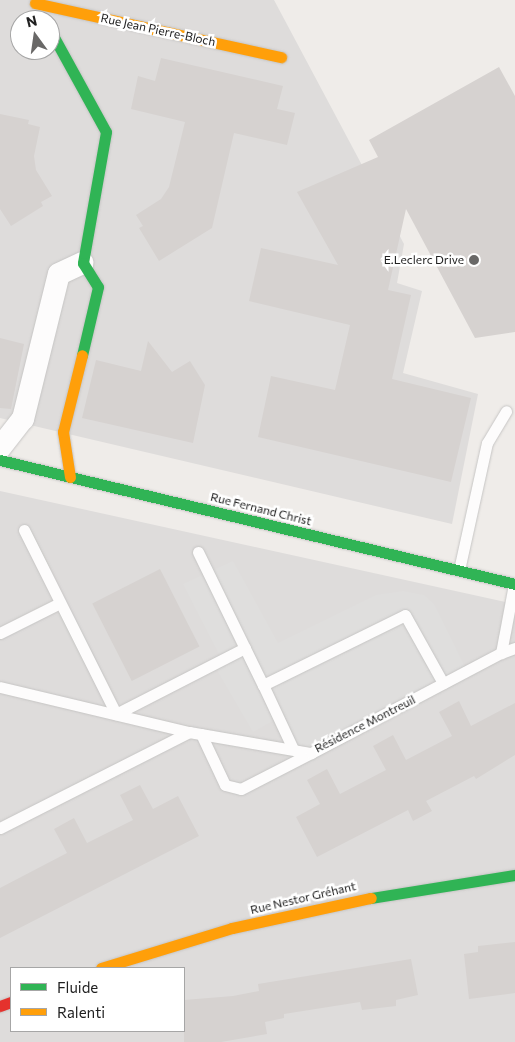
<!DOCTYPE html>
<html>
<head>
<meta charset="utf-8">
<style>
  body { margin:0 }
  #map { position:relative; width:515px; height:1042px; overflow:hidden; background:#efece9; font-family:Commissioner,sans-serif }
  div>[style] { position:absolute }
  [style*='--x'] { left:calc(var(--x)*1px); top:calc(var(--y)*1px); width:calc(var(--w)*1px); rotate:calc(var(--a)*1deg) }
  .residential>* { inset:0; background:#dedcdb }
  .parking>* { inset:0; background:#dfdedd }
  .building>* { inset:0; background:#d6d2d0; transform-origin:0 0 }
  .roads { filter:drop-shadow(0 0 1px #c6c5c4) drop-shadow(0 0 1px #c6c5c4) }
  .lane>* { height:11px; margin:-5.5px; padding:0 5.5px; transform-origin:5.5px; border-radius:5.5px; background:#fdfcfc }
  .street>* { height:22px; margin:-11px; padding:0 11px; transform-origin:11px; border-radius:11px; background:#fdfcfc }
  .fast>* { height:11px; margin:-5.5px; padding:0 5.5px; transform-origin:5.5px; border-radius:5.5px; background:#30b455 }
  .slow>* { height:11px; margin:-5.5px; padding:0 5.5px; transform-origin:5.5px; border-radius:5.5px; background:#ff9f0a }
  .jam>* { height:11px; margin:-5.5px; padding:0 5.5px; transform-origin:5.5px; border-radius:5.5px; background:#e5322d }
  .dots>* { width:14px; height:14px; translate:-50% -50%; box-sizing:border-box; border:2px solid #fff; border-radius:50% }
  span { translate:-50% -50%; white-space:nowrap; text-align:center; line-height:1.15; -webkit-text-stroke:5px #fff; paint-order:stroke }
  .street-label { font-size:12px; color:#212121 }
  .poi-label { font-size:12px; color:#212121 }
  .right { translate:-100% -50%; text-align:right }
  .legend { position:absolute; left:10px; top:967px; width:175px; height:65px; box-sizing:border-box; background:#fff; border:1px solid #a6a6a6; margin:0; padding:6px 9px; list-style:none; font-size:15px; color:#212121 }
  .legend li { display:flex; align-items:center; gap:10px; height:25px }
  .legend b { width:25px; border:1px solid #a6a6a6 }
  .north { position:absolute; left:10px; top:10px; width:50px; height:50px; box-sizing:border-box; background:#fff; border:1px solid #a6a6a6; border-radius:50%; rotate:346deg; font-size:14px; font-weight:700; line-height:20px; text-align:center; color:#212121 }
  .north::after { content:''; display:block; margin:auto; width:18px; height:22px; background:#696867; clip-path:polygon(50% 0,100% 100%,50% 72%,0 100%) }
</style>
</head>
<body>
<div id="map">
  <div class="residential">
    <i style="clip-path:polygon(evenodd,0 0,274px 0,404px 244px,397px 283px,422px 291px,403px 373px,478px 394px,452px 524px,0 418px,0 0,20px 20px,50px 20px,50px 50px,20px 50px,20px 20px)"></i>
    <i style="clip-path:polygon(evenodd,0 491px,515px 604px,515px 1042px,0 1042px,0 491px,11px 968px,184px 968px,184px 1031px,11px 1031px,11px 968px)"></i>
  </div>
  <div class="parking">
    <i style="clip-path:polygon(233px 561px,278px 643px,376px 595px,403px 591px,424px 595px,434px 604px,467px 671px,311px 753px,293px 749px,278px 718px,253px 732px,214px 665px,222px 660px,183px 584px)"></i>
  </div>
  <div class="building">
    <i style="clip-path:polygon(161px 58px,283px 86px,277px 109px,295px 113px,287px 145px,234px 133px,212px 228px,159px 261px,139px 228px,143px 226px,136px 215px,161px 199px,169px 187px,185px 122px,131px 109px,138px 76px,155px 81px)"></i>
    <i style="clip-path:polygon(499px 67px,515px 96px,515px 332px,475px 338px,406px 209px,388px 290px,411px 295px,392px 379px,471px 398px,451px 482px,258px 437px,271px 376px,335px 390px,350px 325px,249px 301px,261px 248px,338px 265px,297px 192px,378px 157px,369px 140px)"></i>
    <i style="clip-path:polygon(0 114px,29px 120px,28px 124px,40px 127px,34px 156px,36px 170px,52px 196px,41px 202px,43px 206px,11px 226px,0 209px)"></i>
    <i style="clip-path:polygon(0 338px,24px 344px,11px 409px,0 408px)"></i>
    <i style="clip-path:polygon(148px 341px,172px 372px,190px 361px,205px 385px,193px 443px,82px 418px,96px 360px,141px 371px)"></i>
    <i style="left:160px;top:569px;width:87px;height:76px;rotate:63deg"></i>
    <i style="clip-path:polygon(459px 701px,471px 726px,515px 703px,515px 755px,476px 779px,474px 776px,426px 801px,432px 811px,413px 821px,408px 810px,317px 857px,296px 817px,320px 804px,307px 780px,327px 769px,340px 794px,386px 770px,373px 746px,393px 735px,406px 760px,452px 736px,439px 712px)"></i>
    <i style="clip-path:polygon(140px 785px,153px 809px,178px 796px,199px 836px,0 938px,0 888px,67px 853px,54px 829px,74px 818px,87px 843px,133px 820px,120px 795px)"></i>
    <i style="clip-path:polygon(515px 942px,515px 993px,469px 999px,464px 954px,478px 952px,478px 946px)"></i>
    <i style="clip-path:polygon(411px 959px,418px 995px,396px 1000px,396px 1006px,362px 1010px,360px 1002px,284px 1014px,284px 1018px,265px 1022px,267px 1034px,221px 1042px,184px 1042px,184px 1000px,233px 996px,259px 991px,258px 984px)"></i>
  </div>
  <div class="roads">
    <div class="lane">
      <i style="--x:24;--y:530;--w:206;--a:63.4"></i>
      <i style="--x:116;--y:714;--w:145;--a:-27.1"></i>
      <i style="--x:198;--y:552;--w:148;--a:64"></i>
      <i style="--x:459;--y:570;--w:130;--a:-77.6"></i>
      <i style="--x:487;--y:443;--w:37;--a:-59"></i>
      <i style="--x:0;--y:633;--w:67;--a:-26.6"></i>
      <i style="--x:501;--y:653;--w:15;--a:-20"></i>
      <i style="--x:0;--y:687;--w:194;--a:13.4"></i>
      <i style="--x:201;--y:734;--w:56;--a:64.8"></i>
      <i style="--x:225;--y:785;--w:16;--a:14"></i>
      <i style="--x:241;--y:789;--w:79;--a:-27.2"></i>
      <i style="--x:293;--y:749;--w:71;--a:-115.1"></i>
      <i style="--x:263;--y:685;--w:158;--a:-26.2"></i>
      <i style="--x:405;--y:615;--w:78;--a:60.8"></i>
      <i style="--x:0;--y:828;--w:212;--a:-26.9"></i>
      <i style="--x:189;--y:732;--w:124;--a:9.8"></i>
      <i style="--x:311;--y:753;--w:215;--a:-27.8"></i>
      <i style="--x:501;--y:653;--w:70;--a:-79.3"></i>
    </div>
    <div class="street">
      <i style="--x:0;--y:448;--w:37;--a:-52"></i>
      <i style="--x:23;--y:419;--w:149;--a:-76.1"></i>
      <i style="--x:59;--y:274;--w:26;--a:-25"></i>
    </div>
    <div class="fast">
      <i style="--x:50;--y:30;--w:116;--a:61.2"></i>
      <i style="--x:106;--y:132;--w:133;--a:100"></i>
      <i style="--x:83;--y:263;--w:28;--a:58"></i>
      <i style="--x:98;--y:287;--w:70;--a:103.2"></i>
      <i style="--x:0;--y:460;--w:530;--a:13.54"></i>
      <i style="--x:371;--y:898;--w:146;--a:-9.1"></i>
    </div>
    <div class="slow">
      <i style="--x:35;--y:3;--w:252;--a:12.4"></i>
      <i style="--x:70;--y:477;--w:46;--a:-98.8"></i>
      <i style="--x:63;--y:432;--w:79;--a:-76.1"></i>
      <i style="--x:101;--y:968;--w:137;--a:-17"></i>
      <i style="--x:232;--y:928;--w:142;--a:-12.2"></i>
    </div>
    <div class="jam">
      <i style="--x:0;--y:1006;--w:12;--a:-20"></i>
    </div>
  </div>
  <div class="dots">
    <i style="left:474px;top:260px;background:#696867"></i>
  </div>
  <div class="street-label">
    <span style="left:158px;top:30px;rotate:12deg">Rue Jean Pierre-Bloch</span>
    <span style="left:261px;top:509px;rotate:14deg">Rue Fernand Christ</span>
    <span style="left:365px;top:724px;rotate:-27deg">Résidence Montreuil</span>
    <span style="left:303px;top:898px;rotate:-13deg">Rue Nestor Gréhant</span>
  </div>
  <div class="poi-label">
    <span class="right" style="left:464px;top:260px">E.Leclerc Drive</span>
  </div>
  <ul class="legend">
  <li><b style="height:6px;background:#30b455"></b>Fluide</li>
  <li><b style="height:6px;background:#ff9f0a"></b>Ralenti</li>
  </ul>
  <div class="north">N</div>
</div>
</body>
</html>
